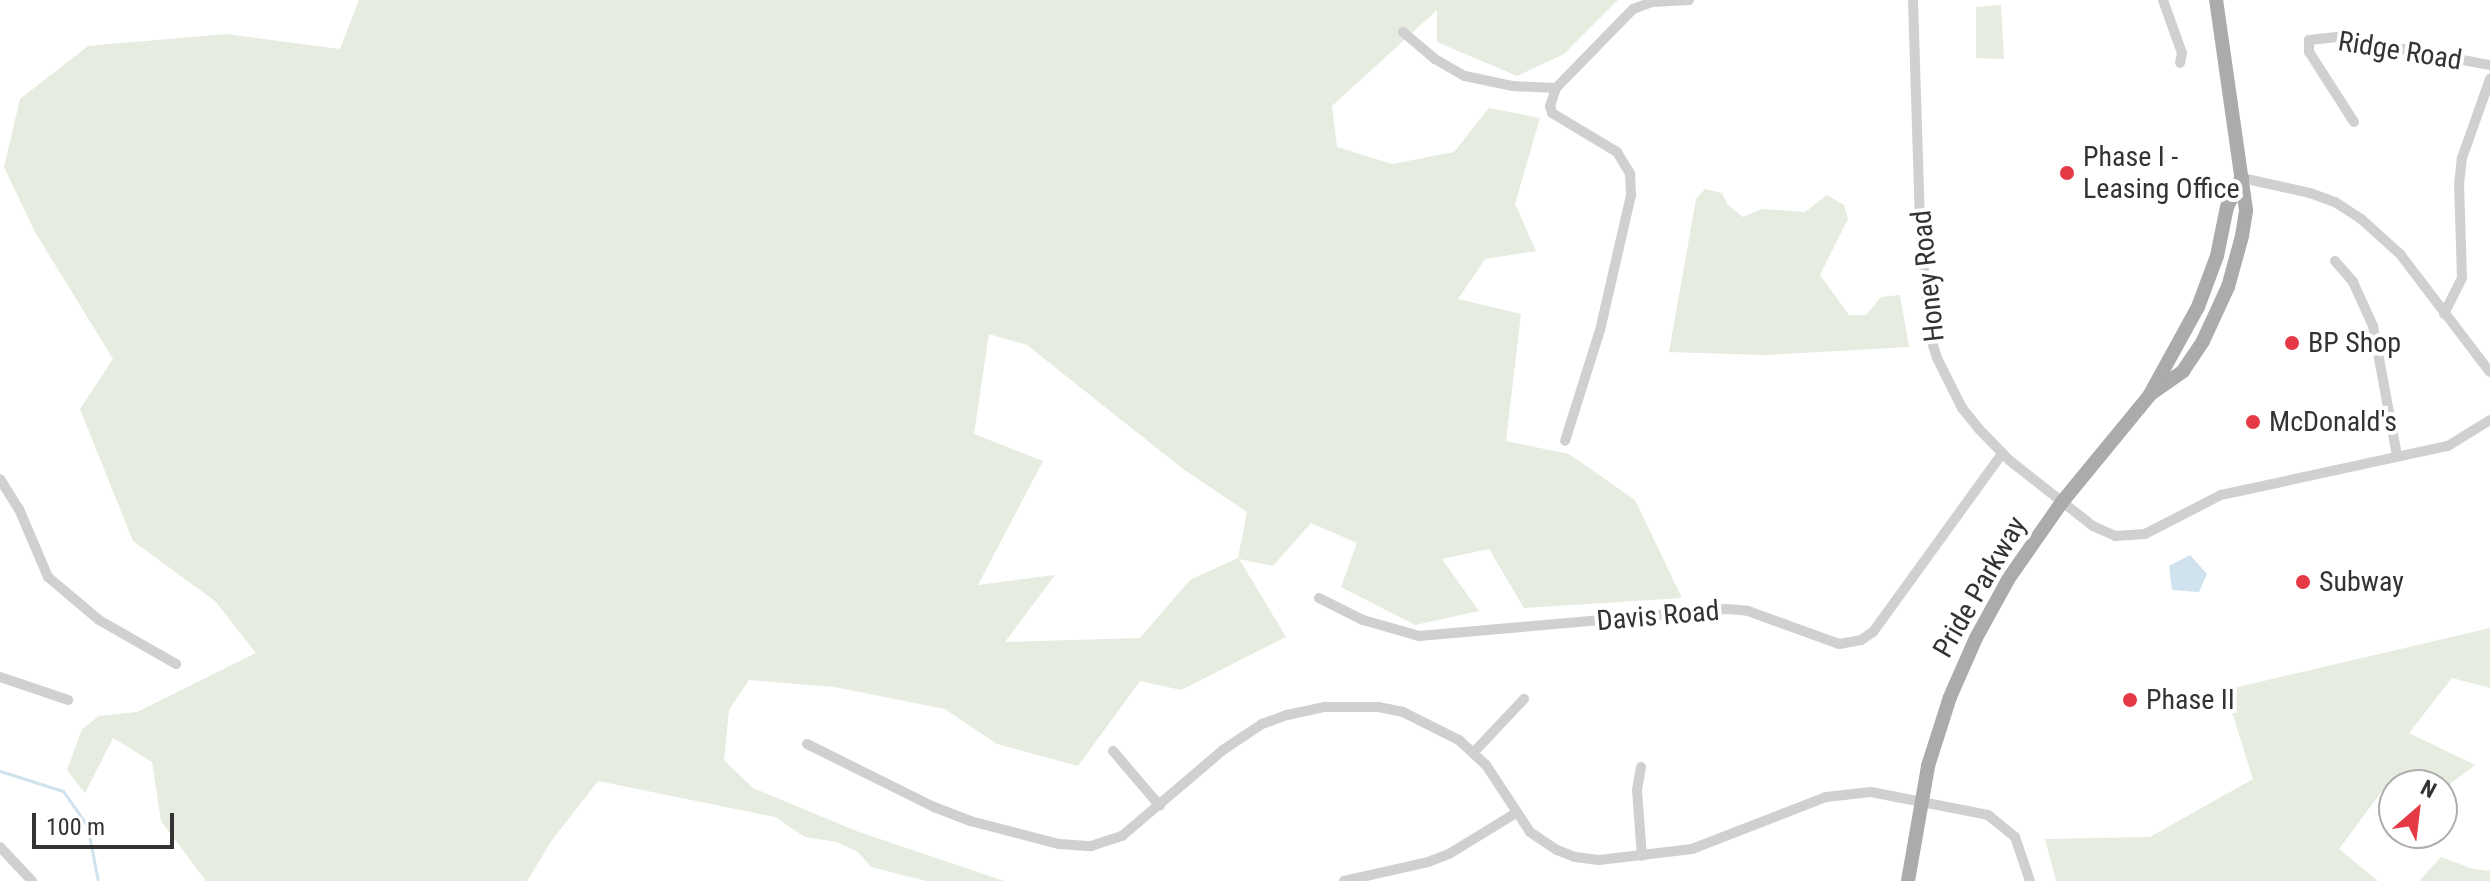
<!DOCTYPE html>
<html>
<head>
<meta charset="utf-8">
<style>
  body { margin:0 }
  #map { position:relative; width:2490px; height:881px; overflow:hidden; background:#fff; font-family:"Roboto Condensed",sans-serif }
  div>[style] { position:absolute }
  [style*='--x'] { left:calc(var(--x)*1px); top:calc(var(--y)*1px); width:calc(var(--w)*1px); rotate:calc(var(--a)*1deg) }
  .green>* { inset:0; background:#e6ecdf }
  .water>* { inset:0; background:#cfe2ee }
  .stream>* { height:3px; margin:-1.5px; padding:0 1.5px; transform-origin:1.5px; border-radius:1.5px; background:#cfe2ee }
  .minor>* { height:10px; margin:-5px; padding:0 5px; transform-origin:5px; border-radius:5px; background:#d0d0d0 }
  .major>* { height:14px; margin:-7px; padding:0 7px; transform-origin:7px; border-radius:7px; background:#ababab }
  .dots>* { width:22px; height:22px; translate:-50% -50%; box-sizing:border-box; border:4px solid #fff; border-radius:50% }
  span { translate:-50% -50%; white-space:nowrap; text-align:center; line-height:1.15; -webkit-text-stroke:8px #fff; paint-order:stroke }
  .street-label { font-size:28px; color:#333 }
  .poi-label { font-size:28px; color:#333 }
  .left { translate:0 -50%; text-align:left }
  .north { position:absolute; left:2378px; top:769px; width:80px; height:80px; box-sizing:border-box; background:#fff; border:2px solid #adadad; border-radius:50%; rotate:28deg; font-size:22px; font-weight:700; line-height:32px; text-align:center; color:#333 }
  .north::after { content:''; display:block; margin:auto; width:28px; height:36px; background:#e63946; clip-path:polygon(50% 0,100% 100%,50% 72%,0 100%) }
  .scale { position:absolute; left:32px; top:813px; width:142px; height:36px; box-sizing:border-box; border:4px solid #333; border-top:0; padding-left:10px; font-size:24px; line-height:28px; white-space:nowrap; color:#333; -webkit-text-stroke:6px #fff; paint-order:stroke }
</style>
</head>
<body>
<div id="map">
  <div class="green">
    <i style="clip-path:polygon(evenodd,359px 0,1618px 0,1564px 54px,1517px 76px,1437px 42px,1437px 10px,1332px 106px,1337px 147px,1392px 164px,1454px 152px,1489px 108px,1540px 118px,1515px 204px,1536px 251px,1485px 259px,1458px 299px,1521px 314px,1506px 441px,1569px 454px,1635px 500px,1682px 598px,1524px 608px,1489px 549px,1442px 559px,1479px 611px,1415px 625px,1341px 587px,1357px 543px,1311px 523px,1273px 566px,1239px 559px,1286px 637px,1181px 690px,1140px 681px,1078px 766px,997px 744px,945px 709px,835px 687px,749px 680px,729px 710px,724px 760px,753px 788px,859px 832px,1004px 881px,926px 881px,871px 867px,858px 852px,837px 842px,805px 837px,775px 817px,598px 781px,552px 840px,527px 881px,206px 881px,161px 821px,152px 762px,113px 738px,85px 793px,67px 770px,82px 729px,99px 716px,137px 712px,256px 653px,215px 601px,133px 541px,80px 409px,113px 359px,35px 232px,4px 167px,20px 99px,88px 46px,226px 34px,340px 49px,359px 0,989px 334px,1027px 345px,1183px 469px,1247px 512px,1238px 558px,1190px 580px,1140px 638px,1005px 642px,1055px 575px,978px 585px,1043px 461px,974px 434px,989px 334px)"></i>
    <i style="clip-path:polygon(2001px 5px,2004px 59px,1976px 58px,1976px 7px)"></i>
    <i style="clip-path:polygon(1705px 189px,1722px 193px,1728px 205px,1743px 217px,1762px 209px,1805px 212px,1827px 195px,1844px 205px,1848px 219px,1820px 275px,1849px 315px,1866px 315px,1881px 297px,1900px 295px,1909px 347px,1766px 355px,1669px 352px,1696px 199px)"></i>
    <i style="clip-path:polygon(2490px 628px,2490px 688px,2452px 678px,2409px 733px,2475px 765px,2442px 790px,2442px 785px,2394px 785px,2394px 789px,2385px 787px,2339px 849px,2378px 881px,2056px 881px,2045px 839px,2150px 837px,2253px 779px,2225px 690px)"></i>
    <i style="clip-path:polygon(2441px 857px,2473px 869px,2490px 871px,2490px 881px,2419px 881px)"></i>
  </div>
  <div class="water">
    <i style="clip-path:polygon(2190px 555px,2207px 574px,2199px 592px,2172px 590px,2169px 566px)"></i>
  </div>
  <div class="stream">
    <i style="--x:0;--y:771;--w:66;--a:17.6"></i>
    <i style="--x:63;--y:791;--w:42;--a:54.8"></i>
    <i style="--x:87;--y:825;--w:57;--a:78.9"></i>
  </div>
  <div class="minor">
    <i style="--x:1913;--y:0;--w:227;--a:88.2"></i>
    <i style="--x:1920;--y:227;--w:109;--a:84.8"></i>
    <i style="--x:1930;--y:336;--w:23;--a:72"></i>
    <i style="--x:1937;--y:358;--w:56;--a:63.4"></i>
    <i style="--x:1962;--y:408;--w:26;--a:51"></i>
    <i style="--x:1978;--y:428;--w:45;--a:45.9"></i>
    <i style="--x:2009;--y:460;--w:107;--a:38.2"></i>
    <i style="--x:2093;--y:526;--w:24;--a:24"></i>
    <i style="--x:2115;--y:536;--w:30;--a:-4"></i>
    <i style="--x:2145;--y:534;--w:85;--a:-27.2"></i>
    <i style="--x:2221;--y:495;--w:232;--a:-12.2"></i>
    <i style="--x:2448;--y:446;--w:49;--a:-31.8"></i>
    <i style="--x:2163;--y:0;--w:56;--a:70.3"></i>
    <i style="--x:2182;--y:53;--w:10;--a:101"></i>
    <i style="--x:1403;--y:32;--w:42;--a:40.2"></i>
    <i style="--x:1435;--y:59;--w:34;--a:30"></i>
    <i style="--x:1465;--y:76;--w:48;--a:12"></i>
    <i style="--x:1512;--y:86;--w:44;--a:2.6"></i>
    <i style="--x:1556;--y:88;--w:110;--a:-45.7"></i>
    <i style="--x:1633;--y:9;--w:20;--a:-20"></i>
    <i style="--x:1652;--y:2;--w:37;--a:-3"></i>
    <i style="--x:1556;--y:88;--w:19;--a:108"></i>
    <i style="--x:1550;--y:106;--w:7;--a:74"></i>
    <i style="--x:1552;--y:113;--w:76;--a:31"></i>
    <i style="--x:1617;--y:152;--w:26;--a:59"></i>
    <i style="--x:1630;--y:174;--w:21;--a:87"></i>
    <i style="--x:1631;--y:195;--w:139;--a:102.9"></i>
    <i style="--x:1600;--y:330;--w:116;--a:107.5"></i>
    <i style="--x:2354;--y:122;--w:83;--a:-122.7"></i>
    <i style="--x:2309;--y:52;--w:12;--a:-90"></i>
    <i style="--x:2309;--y:40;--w:28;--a:-6"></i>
    <i style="--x:2337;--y:37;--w:156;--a:10.4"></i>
    <i style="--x:2242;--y:178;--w:70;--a:12.4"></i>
    <i style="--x:2310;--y:193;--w:27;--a:20"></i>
    <i style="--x:2335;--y:202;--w:30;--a:33"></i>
    <i style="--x:2360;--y:218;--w:54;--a:42"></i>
    <i style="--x:2400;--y:254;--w:148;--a:52.7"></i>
    <i style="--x:2335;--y:261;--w:28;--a:49"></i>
    <i style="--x:2353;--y:282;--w:48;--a:65.6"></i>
    <i style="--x:2373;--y:326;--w:132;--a:79.5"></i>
    <i style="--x:2444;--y:314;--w:40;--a:-63.4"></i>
    <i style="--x:2462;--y:278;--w:93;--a:-91.8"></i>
    <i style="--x:2459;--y:185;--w:27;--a:-84"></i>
    <i style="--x:2462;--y:158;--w:84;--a:-70.5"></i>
    <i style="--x:0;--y:479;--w:36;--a:58"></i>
    <i style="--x:19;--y:509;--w:74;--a:66.9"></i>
    <i style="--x:48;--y:577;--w:67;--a:40.1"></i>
    <i style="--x:99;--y:620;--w:89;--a:29.7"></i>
    <i style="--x:1319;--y:598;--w:49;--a:26.6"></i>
    <i style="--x:1363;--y:620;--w:58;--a:15.9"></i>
    <i style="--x:1419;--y:636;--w:309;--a:-5"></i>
    <i style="--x:1727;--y:609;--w:21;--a:5"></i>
    <i style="--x:1748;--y:611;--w:97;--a:19.9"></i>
    <i style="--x:1839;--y:644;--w:22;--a:-10"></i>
    <i style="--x:1861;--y:640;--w:14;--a:-34"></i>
    <i style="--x:1873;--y:632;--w:220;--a:-54.1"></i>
    <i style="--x:0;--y:677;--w:72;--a:18.7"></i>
    <i style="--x:807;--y:744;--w:142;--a:26.4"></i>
    <i style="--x:934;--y:807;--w:39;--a:21"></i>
    <i style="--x:970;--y:821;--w:92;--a:14.5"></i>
    <i style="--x:1059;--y:844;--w:32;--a:4"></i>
    <i style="--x:1091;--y:846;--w:33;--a:-18"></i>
    <i style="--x:1122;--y:836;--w:133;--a:-40.4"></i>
    <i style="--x:1223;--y:750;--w:47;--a:-33.7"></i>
    <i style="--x:1262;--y:724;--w:27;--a:-20"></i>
    <i style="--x:1287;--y:715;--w:40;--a:-12"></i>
    <i style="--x:1326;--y:707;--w:52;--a:0"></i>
    <i style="--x:1378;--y:707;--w:25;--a:11"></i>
    <i style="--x:1403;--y:712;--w:63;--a:26.6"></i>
    <i style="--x:1459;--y:740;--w:37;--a:43"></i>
    <i style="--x:1486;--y:765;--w:80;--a:56.7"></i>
    <i style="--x:1530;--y:832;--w:32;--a:34"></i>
    <i style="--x:1557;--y:850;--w:19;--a:21"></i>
    <i style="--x:1575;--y:857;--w:24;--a:7"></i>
    <i style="--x:1599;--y:860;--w:94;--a:-6.7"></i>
    <i style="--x:1692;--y:849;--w:144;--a:-21.2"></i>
    <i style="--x:1826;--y:797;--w:45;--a:-6.3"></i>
    <i style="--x:1871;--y:792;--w:119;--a:11.1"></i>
    <i style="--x:1988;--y:815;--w:35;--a:39"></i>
    <i style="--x:2015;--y:837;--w:46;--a:71.2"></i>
    <i style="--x:1113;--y:751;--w:72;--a:49.5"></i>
    <i style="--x:1474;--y:752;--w:73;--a:-46.7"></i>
    <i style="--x:1641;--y:767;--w:23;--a:100"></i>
    <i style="--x:1637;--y:790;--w:66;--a:85.7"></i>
    <i style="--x:0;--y:847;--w:47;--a:46.7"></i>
    <i style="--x:1344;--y:881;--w:86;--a:-12.7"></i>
    <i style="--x:1428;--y:862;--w:22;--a:-21"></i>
    <i style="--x:1449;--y:854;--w:79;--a:-31.5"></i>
  </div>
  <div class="major">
    <i style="--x:2152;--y:393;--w:38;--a:-35"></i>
    <i style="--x:2183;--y:371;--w:36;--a:-56"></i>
    <i style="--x:2203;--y:341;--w:60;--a:-65.2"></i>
    <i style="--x:2228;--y:287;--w:53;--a:-74.6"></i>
    <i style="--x:2242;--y:236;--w:26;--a:-81"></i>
    <i style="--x:2246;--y:210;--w:212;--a:-98.1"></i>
    <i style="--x:1908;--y:881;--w:117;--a:-80.1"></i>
    <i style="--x:1928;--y:766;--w:72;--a:-72.3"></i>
    <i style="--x:1950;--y:697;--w:64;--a:-66.2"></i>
    <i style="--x:1976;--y:638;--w:68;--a:-61.2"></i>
    <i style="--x:2009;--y:578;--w:93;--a:-55.1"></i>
    <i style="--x:2062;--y:502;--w:137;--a:-50.6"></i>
    <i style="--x:2149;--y:396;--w:102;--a:-61.2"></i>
    <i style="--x:2198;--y:307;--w:54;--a:-69.6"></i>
    <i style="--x:2217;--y:256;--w:50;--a:-78.5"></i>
    <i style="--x:2227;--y:207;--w:33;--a:-63"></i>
  </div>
  <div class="dots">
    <i style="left:2067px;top:173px;background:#e63946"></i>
    <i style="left:2292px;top:343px;background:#e63946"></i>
    <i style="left:2253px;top:422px;background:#e63946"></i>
    <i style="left:2303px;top:582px;background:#e63946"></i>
    <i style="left:2130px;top:700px;background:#e63946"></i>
  </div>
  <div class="street-label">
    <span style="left:2400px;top:51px;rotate:9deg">Ridge Road</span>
    <span style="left:1928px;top:276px;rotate:-96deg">Honey Road</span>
    <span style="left:1980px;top:587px;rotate:-60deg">Pride Parkway</span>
    <span style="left:1658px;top:616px;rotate:-5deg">Davis Road</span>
  </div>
  <div class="poi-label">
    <span class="left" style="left:2083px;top:173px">Phase I -<br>Leasing Office</span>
    <span class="left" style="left:2308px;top:343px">BP Shop</span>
    <span class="left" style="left:2269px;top:422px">McDonald's</span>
    <span class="left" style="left:2319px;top:582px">Subway</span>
    <span class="left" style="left:2146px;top:700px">Phase II</span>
  </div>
  <div class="north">N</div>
  <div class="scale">100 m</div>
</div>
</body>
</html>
